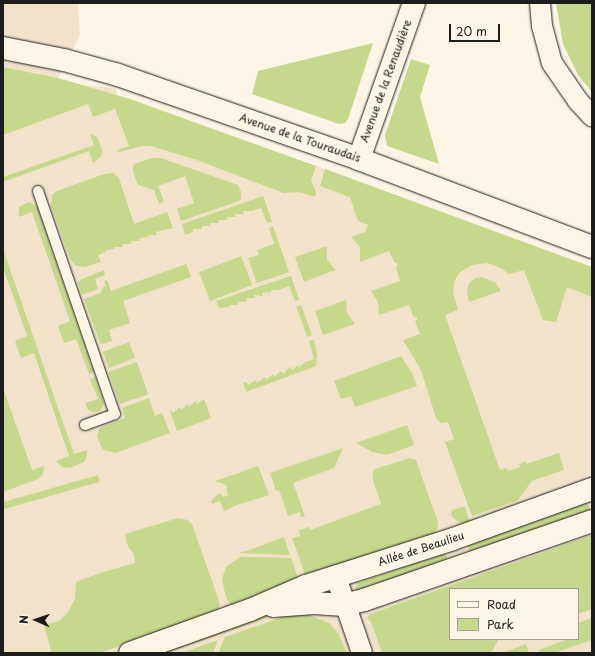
<!DOCTYPE html>
<html>
<head>
<meta charset="utf-8">
<style>
  body { margin:0 }
  #map { position:relative; width:595px; height:656px; overflow:hidden; background:#fcf5e5; font-family:"Playpen Sans",sans-serif }
  div>[style] { position:absolute }
  [style*='--x'] { left:calc(var(--x)*1px); top:calc(var(--y)*1px); width:calc(var(--w)*1px); rotate:calc(var(--a)*1deg) }
  .built>* { inset:0; background:#f1e3ca }
  .green>* { inset:0; background:#c6d88c; transform-origin:0 0 }
  .roads { filter:drop-shadow(0 0 1px #1c1c1c) drop-shadow(0 0 1px #1c1c1c) }
  .lane>* { height:10px; margin:-5px; padding:0 5px; transform-origin:5px; border-radius:5px; background:#fcf5e5 }
  .street>* { height:20px; margin:-10px; padding:0 10px; transform-origin:10px; border-radius:10px; background:#fcf5e5 }
  .secondary>* { height:22px; margin:-11px; padding:0 11px; transform-origin:11px; border-radius:11px; background:#fcf5e5 }
  span { translate:-50% -50%; white-space:nowrap; text-align:center; line-height:1.15; -webkit-text-stroke:3px #fcf5e5; paint-order:stroke }
  .street-label { font-size:11px; color:#1c1c1c }
  .frame { position:absolute; inset:0; border:4px solid #1c1c1c; pointer-events:none }
  .legend { position:absolute; left:449px; top:588px; width:130px; height:52px; box-sizing:border-box; background:#fcf5e5; border:1px solid #a29e95; margin:0; padding:5px 7px; list-style:none; font-size:12px; color:#1c1c1c }
  .legend li { display:flex; align-items:center; gap:8px; height:20px }
  .legend b { width:20px; border:1px solid #a29e95 }
  .north { position:absolute; left:16px; top:600px; width:40px; height:40px; -webkit-text-stroke:3px #fcf5e5; paint-order:stroke; rotate:272deg; font-size:11px; font-weight:700; line-height:16px; text-align:center; color:#1c1c1c }
  .north::after { content:''; display:block; margin:auto; width:14px; height:18px; background:#1c1c1c; clip-path:polygon(50% 0,100% 100%,50% 72%,0 100%) }
  .scale { position:absolute; left:449px; top:24px; width:51px; height:18px; box-sizing:border-box; border:2px solid #1c1c1c; border-top:0; padding-left:5px; font-size:12px; line-height:14px; white-space:nowrap; color:#1c1c1c; -webkit-text-stroke:3px #fcf5e5; paint-order:stroke }
</style>
</head>
<body>
<div id="map">
  <div class="built">
    <i style="clip-path:polygon(evenodd,3px 3px,78px 3px,80px 35px,58px 79px,81px 85px,115px 88px,118px 96px,325px 169px,592px 267px,592px 653px,3px 653px,3px 3px,450px 589px,578px 589px,578px 639px,450px 639px,450px 589px)"></i>
  </div>
  <div class="green">
    <i style="clip-path:polygon(556px 3px,592px 3px,592px 92px,578px 75px,563px 44px)"></i>
    <i style="clip-path:polygon(373px 43px,348px 119px,345px 123px,339px 124px,252px 94px,258px 71px)"></i>
    <i style="clip-path:polygon(411px 59px,430px 65px,420px 97px,439px 164px,387px 146px,385px 135px)"></i>
    <i style="clip-path:polygon(3px 67px,58px 78px,130px 99px,316px 166px,311px 181px,316px 192px,315px 197px,299px 192px,283px 193px,197px 160px,151px 146px,142px 146px,119px 152px,117px 150px,129px 146px,115px 109px,93px 117px,88px 104px,3px 135px)"></i>
    <i style="clip-path:polygon(90px 133px,97px 137px,102px 150px,101px 156px,95px 162px,93px 163px,89px 151px,3px 182px,3px 177px,94px 145px)"></i>
    <i style="clip-path:polygon(152px 158px,161px 158px,238px 185px,241px 191px,241px 199px,239px 201px,181px 221px,177px 209px,194px 203px,185px 176px,158px 186px,164px 202px,159px 204px,154px 190px,138px 185px,133px 172px,133px 166px,136px 163px)"></i>
    <i style="clip-path:polygon(325px 169px,592px 267px,592px 297px,567px 287px,556px 322px,543px 320px,524px 270px,509px 274px,501px 268px,487px 263px,472px 265px,459px 273px,454px 282px,453px 292px,458px 310px,445px 315px,500px 470px,506px 468px,508px 471px,520px 467px,519px 464px,526px 461px,527px 464px,559px 453px,564px 470px,532px 481px,517px 501px,472px 516px,445px 442px,454px 439px,448px 422px,441px 423px,436px 418px,421px 370px,403px 340px,420px 334px,415px 322px,418px 318px,413px 316px,409px 305px,379px 315px,378px 302px,371px 291px,400px 281px,396px 268px,398px 264px,394px 262px,389px 251px,360px 262px,360px 247px,351px 237px,365px 232px,368px 225px,358px 221px,350px 197px,320px 186px)"></i>
    <i style="clip-path:polygon(113px 173px,119px 178px,134px 224px,167px 212px,173px 228px,156px 232px,157px 235px,148px 235px,149px 237px,139px 238px,140px 241px,131px 241px,131px 244px,122px 244px,123px 247px,114px 247px,115px 249px,106px 250px,106px 252px,98px 255px,101px 262px,85px 267px,77px 266px,72px 262px,69px 256px,51px 206px,52px 195px,57px 191px,104px 174px)"></i>
    <i style="clip-path:polygon(263px 196px,272px 222px,267px 223px,261px 208px,252px 211px,243px 211px,244px 214px,235px 214px,236px 217px,227px 217px,227px 220px,218px 220px,219px 223px,210px 223px,211px 226px,202px 226px,202px 229px,193px 229px,193px 232px,185px 235px,182px 224px)"></i>
    <i style="clip-path:polygon(29px 202px,37px 206px,94px 372px,89px 374px,76px 339px,64px 343px,58px 326px,70px 321px,32px 212px,19px 217px,19px 207px)"></i>
    <i style="clip-path:polygon(273px 226px,289px 272px,257px 283px,248px 258px,259px 255px,257px 250px,274px 244px,269px 228px)"></i>
    <i style="clip-path:polygon(327px 246px,327px 259px,335px 270px,304px 282px,295px 257px)"></i>
    <i style="clip-path:polygon(3px 249px,74px 454px,87px 450px,87px 456px,84px 462px,70px 468px,62px 467px,56px 461px,69px 456px,34px 353px,21px 358px,15px 341px,27px 336px,3px 267px)"></i>
    <i style="left:241px;top:256px;width:31px;height:45px;rotate:69deg"></i>
    <i style="clip-path:polygon(186px 264px,191px 277px,123px 301px,130px 323px,109px 330px,112px 341px,103px 344px,100px 343px,84px 299px,101px 293px,103px 287px,106px 286px,104px 281px,107px 280px,111px 291px)"></i>
    <i style="clip-path:polygon(104px 270px,105px 275px,95px 279px,98px 289px,82px 295px,78px 283px,80px 280px)"></i>
    <i style="clip-path:polygon(291px 276px,299px 300px,295px 301px,289px 286px,279px 290px,271px 290px,271px 292px,262px 293px,263px 296px,254px 295px,255px 298px,246px 298px,247px 301px,238px 302px,238px 305px,229px 305px,230px 307px,219px 308px,216px 301px)"></i>
    <i style="clip-path:polygon(481px 277px,495px 282px,501px 291px,469px 302px,467px 291px,469px 283px,476px 278px)"></i>
    <i style="clip-path:polygon(346px 300px,347px 313px,355px 324px,323px 335px,315px 311px)"></i>
    <i style="left:301px;top:305px;width:32px;height:5px;rotate:70deg"></i>
    <i style="clip-path:polygon(314px 340px,317px 354px,316px 366px,246px 392px,243px 383px,247px 382px,248px 385px,256px 380px,257px 383px,265px 377px,266px 380px,273px 374px,274px 377px,281px 371px,283px 374px,290px 367px,292px 370px,298px 365px,299px 368px,305px 362px,314px 359px,309px 341px)"></i>
    <i style="left:129px;top:342px;width:17px;height:28px;rotate:69deg"></i>
    <i style="clip-path:polygon(401px 356px,412px 373px,417px 386px,355px 407px,351px 396px,341px 399px,334px 381px)"></i>
    <i style="left:137px;top:362px;width:34px;height:30px;rotate:71deg"></i>
    <i style="clip-path:polygon(96px 377px,104px 404px,100px 411px,93px 412px,88px 410px,85px 403px,98px 399px,90px 379px)"></i>
    <i style="clip-path:polygon(3px 388px,32px 470px,44px 466px,44px 469px,43px 474px,38px 479px,3px 492px)"></i>
    <i style="clip-path:polygon(149px 398px,155px 416px,162px 413px,170px 433px,115px 453px,103px 450px,97px 437px,99px 429px,104px 426px,125px 418px,122px 408px)"></i>
    <i style="clip-path:polygon(204px 399px,211px 418px,177px 431px,170px 411px,171px 410px,173px 413px,180px 407px,181px 410px,188px 404px,189px 407px,196px 401px,197px 404px)"></i>
    <i style="clip-path:polygon(407px 425px,414px 445px,387px 455px,372px 452px,356px 443px)"></i>
    <i style="clip-path:polygon(343px 448px,334px 468px,293px 483px,305px 516px,301px 517px,300px 512px,288px 516px,279px 490px,276px 491px,270px 473px)"></i>
    <i style="clip-path:polygon(410px 458px,416px 460px,417px 463px,438px 522px,437px 530px,430px 536px,307px 580px,292px 538px,300px 536px,299px 530px,309px 527px,310px 530px,381px 504px,373px 480px,373px 471px,375px 469px)"></i>
    <i style="clip-path:polygon(258px 466px,269px 495px,237px 505px,224px 511px,220px 501px,212px 504px,211px 501px,219px 493px,224px 497px,228px 495px,226px 485px,215px 481px)"></i>
    <i style="left:98px;top:475px;width:7px;height:101px;rotate:74deg"></i>
    <i style="clip-path:polygon(587px 501px,591px 512px,471px 552px,468px 549px,468px 545px)"></i>
    <i style="clip-path:polygon(462px 507px,465px 507px,470px 522px,461px 523px,453px 518px,451px 514px,452px 510px)"></i>
    <i style="clip-path:polygon(178px 518px,188px 520px,192px 524px,219px 601px,220px 605px,217px 611px,100px 653px,46px 653px,51px 651px,44px 625px,59px 621px,68px 612px,75px 599px,76px 582px,100px 573px,135px 563px,134px 554px,128px 547px,125px 534px)"></i>
    <i style="clip-path:polygon(592px 535px,592px 609px,578px 614px,578px 589px,450px 589px,450px 639px,499px 639px,492px 651px,490px 653px,382px 653px,371px 622px,367px 618px,370px 614px)"></i>
    <i style="clip-path:polygon(284px 537px,290px 555px,239px 553px,249px 550px)"></i>
    <i style="clip-path:polygon(444px 553px,447px 556px,447px 560px,357px 591px,355px 588px,358px 583px)"></i>
    <i style="clip-path:polygon(240px 557px,291px 558px,300px 583px,231px 605px,226px 598px,222px 579px,226px 567px)"></i>
    <i style="clip-path:polygon(292px 609px,167px 653px,159px 653px,273px 612px)"></i>
    <i style="clip-path:polygon(291px 614px,307px 614px,329px 623px,338px 633px,347px 653px,218px 653px,225px 637px)"></i>
    <i style="clip-path:polygon(592px 618px,592px 640px,554px 653px,540px 653px,539px 650px,568px 639px,578px 639px,578px 623px)"></i>
    <i style="clip-path:polygon(218px 640px,213px 653px,182px 653px)"></i>
    <i style="clip-path:polygon(526px 644px,529px 653px,505px 653px,507px 651px)"></i>
  </div>
  <div class="roads">
    <div class="lane">
      <i style="--x:38;--y:191;--w:236;--a:71"></i>
      <i style="--x:115;--y:414;--w:32;--a:160"></i>
    </div>
    <div class="street">
      <i style="--x:540;--y:3;--w:23;--a:85"></i>
      <i style="--x:542;--y:26;--w:38;--a:75"></i>
      <i style="--x:552;--y:63;--w:46;--a:55.6"></i>
      <i style="--x:578;--y:101;--w:21;--a:47"></i>
      <i style="--x:336;--y:577;--w:80;--a:71.1"></i>
    </div>
    <div class="secondary">
      <i style="--x:3;--y:48;--w:62;--a:11.1"></i>
      <i style="--x:64;--y:60;--w:56;--a:15.5"></i>
      <i style="--x:118;--y:75;--w:255;--a:19.2"></i>
      <i style="--x:359;--y:159;--w:249;--a:20.7"></i>
      <i style="--x:359;--y:159;--w:165;--a:-70.6"></i>
      <i style="--x:273;--y:606;--w:41;--a:-4.2"></i>
      <i style="--x:314;--y:603;--w:30;--a:4"></i>
      <i style="--x:344;--y:605;--w:21;--a:-14"></i>
      <i style="--x:364;--y:600;--w:241;--a:-19.1"></i>
      <i style="--x:130;--y:653;--w:127;--a:-19.7"></i>
      <i style="--x:250;--y:610;--w:61;--a:-23.2"></i>
      <i style="--x:306;--y:586;--w:154;--a:-17.7"></i>
      <i style="--x:453;--y:539;--w:148;--a:-19.8"></i>
    </div>
  </div>
  <div class="street-label">
    <span style="left:386px;top:81px;rotate:-70deg">Avenue de la Renaudière</span>
    <span style="left:300px;top:138px;rotate:19deg">Avenue de la Touraudais</span>
    <span style="left:421px;top:549px;rotate:-18deg">Allée de Beaulieu</span>
  </div>
  <div class="frame"></div>
  <ul class="legend">
  <li><b style="height:5px;background:#fcf5e5"></b>Road</li>
  <li><b style="height:11px;background:#c6d88c"></b>Park</li>
  </ul>
  <div class="north">N</div>
  <div class="scale">20 m</div>
</div>
</body>
</html>
